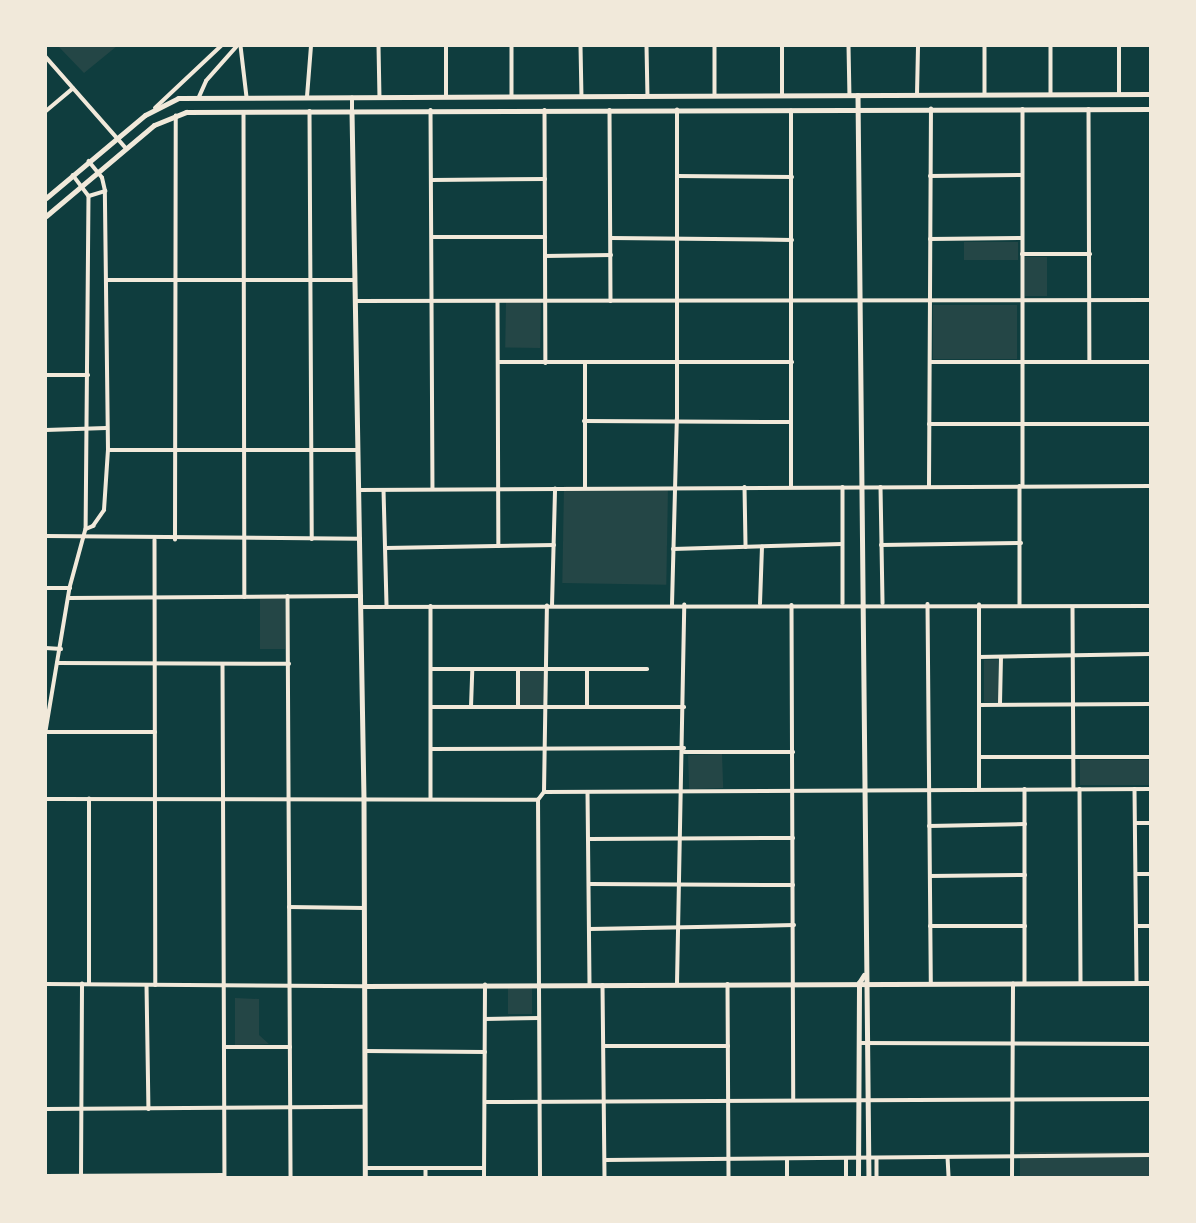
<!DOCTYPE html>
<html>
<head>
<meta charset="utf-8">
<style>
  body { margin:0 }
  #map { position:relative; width:1196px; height:1223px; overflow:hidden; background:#0f3d3e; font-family:"Space Grotesk",sans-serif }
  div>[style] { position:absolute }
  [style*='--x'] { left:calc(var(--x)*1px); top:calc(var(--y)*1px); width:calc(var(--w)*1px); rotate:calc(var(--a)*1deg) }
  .green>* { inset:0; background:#244646; transform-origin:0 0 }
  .minor>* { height:3.5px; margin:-1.75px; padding:0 1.75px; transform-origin:1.75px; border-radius:1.75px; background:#f1e9da }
  .tertiary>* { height:4.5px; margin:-2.25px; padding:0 2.25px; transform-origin:2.25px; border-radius:2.25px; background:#f1e9da }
  .primary>* { height:5px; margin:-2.5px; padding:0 2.5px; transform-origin:2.5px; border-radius:2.5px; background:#f1e9da }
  span { translate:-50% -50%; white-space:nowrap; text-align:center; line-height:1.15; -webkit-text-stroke:6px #f1e9da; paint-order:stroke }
  .frame { position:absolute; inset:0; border:47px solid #f1e9da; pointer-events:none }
</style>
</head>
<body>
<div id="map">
  <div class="green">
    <i style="clip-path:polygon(58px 46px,117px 46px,84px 73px)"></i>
    <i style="left:964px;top:242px;width:54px;height:18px"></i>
    <i style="left:1025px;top:257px;width:22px;height:39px"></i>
    <i style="left:541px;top:302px;width:46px;height:35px;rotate:91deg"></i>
    <i style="left:1017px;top:305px;width:54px;height:84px;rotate:90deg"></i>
    <i style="left:564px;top:486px;width:104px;height:97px;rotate:1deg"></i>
    <i style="left:260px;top:594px;width:25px;height:55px"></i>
    <i style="left:998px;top:660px;width:42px;height:14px;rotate:90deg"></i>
    <i style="left:519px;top:671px;width:25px;height:34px"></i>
    <i style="left:722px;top:754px;width:34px;height:34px;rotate:88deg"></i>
    <i style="left:1080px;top:760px;width:70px;height:25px"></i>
    <i style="left:532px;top:985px;width:29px;height:24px;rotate:90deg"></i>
    <i style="clip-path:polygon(235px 998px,259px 999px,259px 1035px,269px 1044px,235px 1045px)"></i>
    <i style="left:1150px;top:1152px;width:25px;height:130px;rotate:90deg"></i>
  </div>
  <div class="minor">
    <i style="--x:241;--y:46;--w:51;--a:83.3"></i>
    <i style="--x:379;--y:46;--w:52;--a:88.9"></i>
    <i style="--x:512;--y:46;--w:50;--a:90"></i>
    <i style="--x:581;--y:46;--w:50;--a:88.9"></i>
    <i style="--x:647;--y:46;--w:50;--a:88.9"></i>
    <i style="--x:715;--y:46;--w:50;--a:90"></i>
    <i style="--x:849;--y:46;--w:50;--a:88.9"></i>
    <i style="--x:985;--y:46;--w:49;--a:90"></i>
    <i style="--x:1051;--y:46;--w:49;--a:90"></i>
    <i style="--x:46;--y:57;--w:121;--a:48.7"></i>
    <i style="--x:1119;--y:94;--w:48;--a:-90"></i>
    <i style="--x:917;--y:95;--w:49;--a:-88.8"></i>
    <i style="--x:446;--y:96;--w:50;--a:-90"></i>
    <i style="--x:782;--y:96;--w:50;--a:-90"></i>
    <i style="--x:199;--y:97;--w:17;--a:-66"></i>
    <i style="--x:206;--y:81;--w:47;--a:-48.5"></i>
    <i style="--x:307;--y:97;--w:51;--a:-85.5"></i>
    <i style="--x:155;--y:108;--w:91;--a:-43.2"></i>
    <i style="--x:1023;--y:109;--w:377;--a:90"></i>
    <i style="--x:1089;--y:109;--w:253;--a:89.8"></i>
    <i style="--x:352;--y:110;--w:12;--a:-90"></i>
    <i style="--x:431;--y:110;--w:379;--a:89.7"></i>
    <i style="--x:545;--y:110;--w:253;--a:89.8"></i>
    <i style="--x:610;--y:110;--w:191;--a:89.7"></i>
    <i style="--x:46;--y:111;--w:35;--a:-40"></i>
    <i style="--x:310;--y:111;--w:428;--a:89.7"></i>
    <i style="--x:244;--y:112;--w:485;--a:89.9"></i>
    <i style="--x:73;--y:175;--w:26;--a:53"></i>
    <i style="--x:89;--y:196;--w:333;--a:90.5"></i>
    <i style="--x:86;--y:529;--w:61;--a:105.2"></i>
    <i style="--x:70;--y:588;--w:146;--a:99.5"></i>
    <i style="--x:46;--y:732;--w:109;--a:0"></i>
    <i style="--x:677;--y:176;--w:115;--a:0.5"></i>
    <i style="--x:930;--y:176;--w:92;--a:-0.6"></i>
    <i style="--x:432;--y:180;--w:113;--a:-0.5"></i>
    <i style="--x:89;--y:196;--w:17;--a:-17"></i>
    <i style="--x:432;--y:237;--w:113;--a:0"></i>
    <i style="--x:611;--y:238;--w:181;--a:0.6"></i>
    <i style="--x:930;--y:239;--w:92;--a:-0.6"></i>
    <i style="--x:1022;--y:254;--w:68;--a:0"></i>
    <i style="--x:545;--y:256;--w:66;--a:-0.9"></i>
    <i style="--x:107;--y:280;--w:248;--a:0"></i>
    <i style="--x:355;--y:301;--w:795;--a:-0.07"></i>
    <i style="--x:498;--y:301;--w:245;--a:89.8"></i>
    <i style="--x:498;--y:362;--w:294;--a:0"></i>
    <i style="--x:930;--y:362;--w:220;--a:0"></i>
    <i style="--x:46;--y:375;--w:42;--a:0"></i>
    <i style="--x:584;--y:421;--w:207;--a:0.3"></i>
    <i style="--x:929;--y:424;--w:221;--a:0"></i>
    <i style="--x:46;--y:430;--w:60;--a:-1.9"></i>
    <i style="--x:108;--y:450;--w:250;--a:0"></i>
    <i style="--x:929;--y:486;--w:377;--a:-89.7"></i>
    <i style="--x:1020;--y:486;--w:120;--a:90"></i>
    <i style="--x:745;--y:487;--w:60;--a:89"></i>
    <i style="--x:791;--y:487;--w:376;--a:-90"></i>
    <i style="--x:843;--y:487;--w:116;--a:90"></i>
    <i style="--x:881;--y:487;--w:116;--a:89"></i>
    <i style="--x:585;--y:488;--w:125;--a:-90"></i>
    <i style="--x:359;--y:490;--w:791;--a:-0.29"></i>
    <i style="--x:384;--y:490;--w:117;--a:88.5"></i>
    <i style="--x:86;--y:529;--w:8;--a:-23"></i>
    <i style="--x:93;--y:526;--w:19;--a:-55"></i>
    <i style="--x:104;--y:510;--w:60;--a:-86.2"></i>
    <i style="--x:108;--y:450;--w:259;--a:-90.7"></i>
    <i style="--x:105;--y:191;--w:13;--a:-103"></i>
    <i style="--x:102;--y:178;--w:21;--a:-129"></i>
    <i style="--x:46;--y:536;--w:314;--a:0.5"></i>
    <i style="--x:155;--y:540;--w:445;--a:89.9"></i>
    <i style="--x:175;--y:540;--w:424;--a:-89.9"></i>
    <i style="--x:881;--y:545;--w:140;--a:-0.8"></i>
    <i style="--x:386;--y:548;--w:168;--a:-1"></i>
    <i style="--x:673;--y:549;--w:169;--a:-1.7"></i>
    <i style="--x:46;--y:588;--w:24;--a:0"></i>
    <i style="--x:288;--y:596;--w:582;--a:89.7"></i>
    <i style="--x:69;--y:598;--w:292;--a:-0.4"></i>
    <i style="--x:760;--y:604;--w:57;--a:-88"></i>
    <i style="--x:928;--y:604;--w:379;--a:89.5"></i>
    <i style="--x:672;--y:605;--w:186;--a:-88.5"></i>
    <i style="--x:677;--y:419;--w:309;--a:-90"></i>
    <i style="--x:792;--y:605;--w:495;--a:89.8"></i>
    <i style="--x:431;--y:606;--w:192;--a:90"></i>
    <i style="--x:552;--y:606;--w:117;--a:-88.5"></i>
    <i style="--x:361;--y:607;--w:789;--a:-0.07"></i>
    <i style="--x:1073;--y:607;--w:182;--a:89.7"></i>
    <i style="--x:46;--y:648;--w:15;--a:4"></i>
    <i style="--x:979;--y:657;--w:171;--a:-1"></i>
    <i style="--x:57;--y:663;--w:232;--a:0.2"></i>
    <i style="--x:223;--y:664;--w:514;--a:89.78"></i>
    <i style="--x:431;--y:669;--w:216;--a:0"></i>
    <i style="--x:1000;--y:704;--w:46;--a:-88.8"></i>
    <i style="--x:979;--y:705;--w:171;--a:-0.3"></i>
    <i style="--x:431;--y:707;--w:253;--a:0"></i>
    <i style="--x:471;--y:707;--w:37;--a:-88"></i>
    <i style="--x:518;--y:707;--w:37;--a:-90"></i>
    <i style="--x:587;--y:707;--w:37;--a:-90"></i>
    <i style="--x:431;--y:749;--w:253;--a:-0.2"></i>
    <i style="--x:684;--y:752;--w:109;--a:0"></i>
    <i style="--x:979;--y:757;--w:171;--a:0"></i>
    <i style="--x:979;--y:788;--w:183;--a:-90"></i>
    <i style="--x:1025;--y:789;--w:194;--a:90"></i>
    <i style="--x:1080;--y:789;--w:194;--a:89.7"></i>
    <i style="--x:1135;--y:789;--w:194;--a:89.4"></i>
    <i style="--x:544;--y:792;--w:606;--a:-0.28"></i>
    <i style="--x:544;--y:792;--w:186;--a:-89.1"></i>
    <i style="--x:588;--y:792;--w:193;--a:89.4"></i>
    <i style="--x:46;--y:799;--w:492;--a:0.1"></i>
    <i style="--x:1136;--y:823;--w:14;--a:0"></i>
    <i style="--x:929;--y:826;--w:96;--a:-1.2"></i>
    <i style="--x:590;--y:839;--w:203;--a:-0.3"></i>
    <i style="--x:1136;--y:874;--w:14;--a:0"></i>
    <i style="--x:930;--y:876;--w:95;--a:-0.6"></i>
    <i style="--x:590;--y:884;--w:203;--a:0.3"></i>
    <i style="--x:289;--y:907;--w:75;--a:0.8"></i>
    <i style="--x:930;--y:926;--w:95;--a:0"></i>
    <i style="--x:1137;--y:926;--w:13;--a:0"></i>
    <i style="--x:590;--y:929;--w:204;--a:-1.1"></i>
    <i style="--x:46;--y:984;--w:319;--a:0.4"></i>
    <i style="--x:89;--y:984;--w:185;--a:-90"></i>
    <i style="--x:677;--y:984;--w:379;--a:-88.9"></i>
    <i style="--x:728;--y:984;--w:194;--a:89.7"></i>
    <i style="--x:147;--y:985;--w:124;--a:89.1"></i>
    <i style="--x:603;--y:985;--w:193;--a:89.4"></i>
    <i style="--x:485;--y:1019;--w:54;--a:-1.1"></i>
    <i style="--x:859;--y:1043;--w:291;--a:0.2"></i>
    <i style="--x:604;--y:1046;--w:124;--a:0"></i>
    <i style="--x:224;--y:1047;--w:66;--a:0"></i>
    <i style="--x:365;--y:1051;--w:120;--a:0.5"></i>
    <i style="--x:485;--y:1102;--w:665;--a:-0.26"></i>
    <i style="--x:46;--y:1109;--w:319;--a:-0.4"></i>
    <i style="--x:948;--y:1157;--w:21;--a:87"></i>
    <i style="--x:877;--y:1159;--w:19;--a:90"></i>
    <i style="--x:605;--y:1160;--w:545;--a:-0.53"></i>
    <i style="--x:365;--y:1168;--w:119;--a:0"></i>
    <i style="--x:426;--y:1168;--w:10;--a:90"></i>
    <i style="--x:46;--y:1176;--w:178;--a:-0.3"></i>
    <i style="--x:81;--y:1178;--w:194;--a:-89.7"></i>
    <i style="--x:484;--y:1178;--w:193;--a:-89.7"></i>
    <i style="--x:540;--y:1178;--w:378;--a:-90.3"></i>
    <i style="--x:538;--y:800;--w:10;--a:-53"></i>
    <i style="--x:787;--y:1178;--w:18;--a:-90"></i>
    <i style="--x:846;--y:1178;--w:19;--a:-90"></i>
    <i style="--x:1012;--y:1178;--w:194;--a:-89.7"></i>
  </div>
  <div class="tertiary">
    <i style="--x:858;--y:95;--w:1083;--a:89.42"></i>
    <i style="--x:352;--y:111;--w:687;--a:89"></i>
    <i style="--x:364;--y:798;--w:380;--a:89.8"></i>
    <i style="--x:365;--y:986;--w:785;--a:-0.22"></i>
    <i style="--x:858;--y:1178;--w:195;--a:-89.7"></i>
    <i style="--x:859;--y:983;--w:9;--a:-58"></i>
  </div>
  <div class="primary">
    <i style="--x:46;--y:198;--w:129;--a:-40"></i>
    <i style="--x:145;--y:115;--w:37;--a:-27"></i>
    <i style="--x:178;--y:98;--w:972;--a:-0.24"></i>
    <i style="--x:46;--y:216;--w:141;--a:-40.1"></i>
    <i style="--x:154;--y:125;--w:35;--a:-22"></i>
    <i style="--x:186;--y:112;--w:964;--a:-0.18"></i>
  </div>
  <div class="frame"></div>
</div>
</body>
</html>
